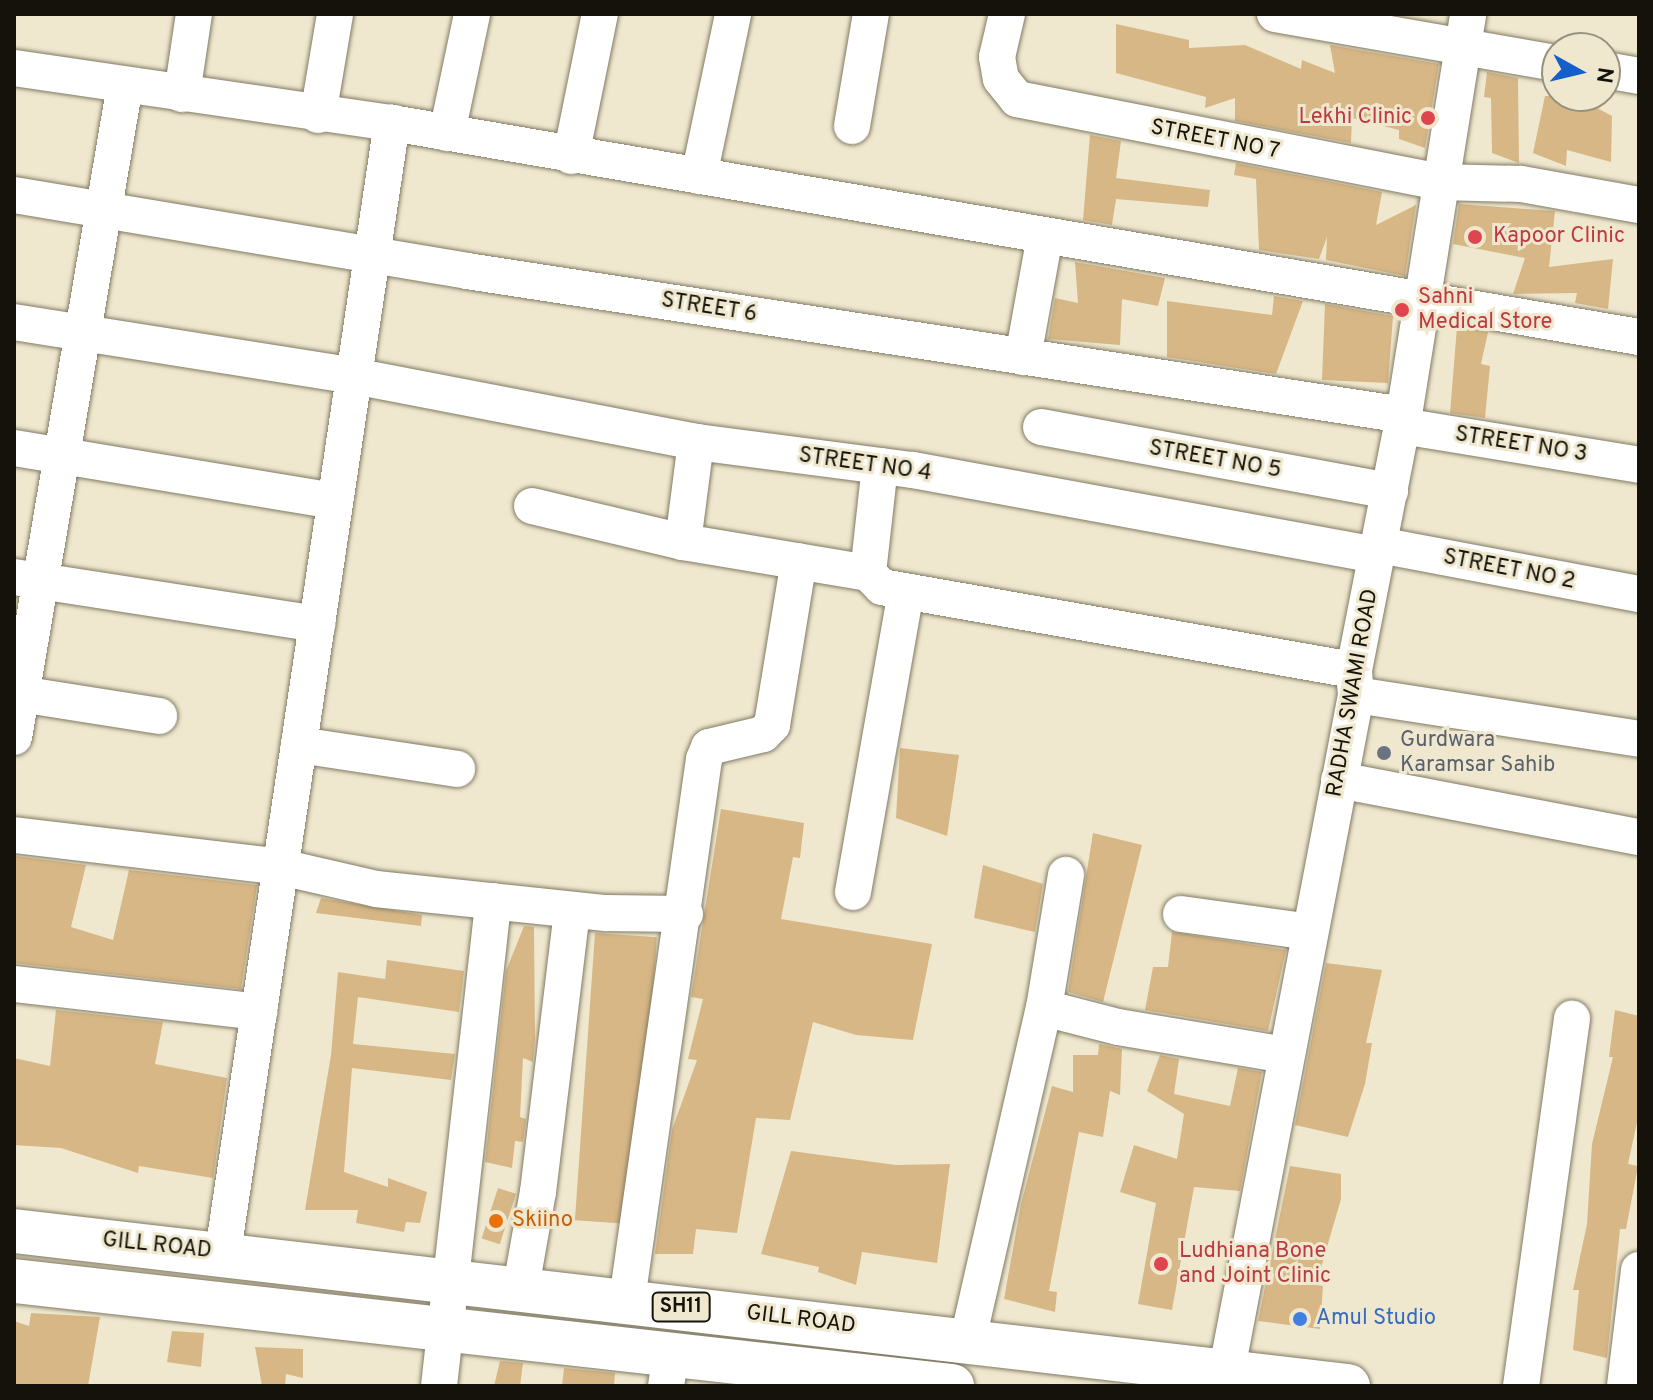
<!DOCTYPE html>
<html>
<head>
<meta charset="utf-8">
<style>
  body { margin:0 }
  #map { position:relative; width:1653px; height:1400px; overflow:hidden; background:#efe8cf; font-family:Overpass,sans-serif }
  div>[style] { position:absolute }
  [style*='--x'] { left:calc(var(--x)*1px); top:calc(var(--y)*1px); width:calc(var(--w)*1px); rotate:calc(var(--a)*1deg) }
  .building>* { inset:0; background:#d7b785; transform-origin:0 0 }
  .roads { filter:drop-shadow(0 0 2px #827b65) drop-shadow(0 0 2px #827b65) }
  .minor>* { height:36px; margin:-18px; padding:0 18px; transform-origin:18px; border-radius:18px; background:#fff }
  .major>* { height:44px; margin:-22px; padding:0 22px; transform-origin:22px; border-radius:22px; background:#fff }
  .dots>* { width:22px; height:22px; translate:-50% -50%; box-sizing:border-box; border:4px solid #efe8cf; border-radius:50% }
  span { translate:-50% -50%; white-space:nowrap; text-align:center; line-height:1.15; -webkit-text-stroke:6px #efe8cf; paint-order:stroke }
  .shield-label span { padding:2px 6px; background:#efe8cf; border:2px solid; border-radius:6px; -webkit-text-stroke-width:0 }
  .shield-label { font-size:20px; color:#14120a; font-weight:700 }
  .health-label { font-size:22px; color:#be3a42 }
  .right { translate:-100% -50%; text-align:right }
  .left { translate:0 -50%; text-align:left }
  .street-label { font-size:22px; color:#14120a }
  .worship-label { font-size:22px; color:#5b616d }
  .food-label { font-size:22px; color:#c56008 }
  .shop-label { font-size:22px; color:#366cbe }
  .frame { position:absolute; inset:0; border:16px solid #14120a; pointer-events:none }
  .north { position:absolute; left:1541px; top:32px; width:80px; height:80px; box-sizing:border-box; background:#efe8cf; border:2px solid #979280; border-radius:50%; rotate:98deg; font-size:22px; font-weight:700; line-height:32px; text-align:center; color:#14120a }
  .north::after { content:''; display:block; margin:auto; width:28px; height:36px; background:#145fca; clip-path:polygon(50% 0,100% 100%,50% 72%,0 100%) }
</style>
</head>
<body>
<div id="map">
  <div class="building">
    <i style="clip-path:polygon(1116px 24px,1189px 40px,1189px 48px,1245px 45px,1301px 69px,1302px 60px,1335px 73px,1330px 45px,1439px 64px,1425px 148px,1399px 139px,1399px 130px,1352px 118px,1351px 143px,1235px 121px,1235px 98px,1205px 108px,1206px 97px,1116px 73px)"></i>
    <i style="clip-path:polygon(1487px 72px,1518px 78px,1519px 163px,1492px 153px,1491px 98px,1484px 97px)"></i>
    <i style="clip-path:polygon(1545px 96px,1575px 96px,1612px 116px,1611px 162px,1567px 150px,1566px 166px,1533px 153px)"></i>
    <i style="clip-path:polygon(1090px 135px,1121px 141px,1116px 178px,1210px 190px,1208px 207px,1116px 199px,1112px 225px,1083px 220px)"></i>
    <i style="clip-path:polygon(1236px 163px,1382px 192px,1376px 225px,1416px 205px,1405px 276px,1326px 260px,1327px 237px,1319px 259px,1259px 250px,1256px 179px,1234px 175px)"></i>
    <i style="clip-path:polygon(1459px 204px,1555px 211px,1549px 267px,1613px 259px,1608px 309px,1575px 303px,1577px 293px,1513px 294px,1525px 258px,1453px 244px)"></i>
    <i style="clip-path:polygon(1075px 262px,1165px 278px,1158px 306px,1122px 299px,1120px 345px,1048px 339px,1055px 298px,1078px 303px)"></i>
    <i style="clip-path:polygon(1274px 296px,1303px 301px,1276px 374px,1167px 357px,1167px 301px,1272px 315px)"></i>
    <i style="clip-path:polygon(1325px 304px,1393px 316px,1388px 383px,1322px 380px)"></i>
    <i style="clip-path:polygon(1457px 327px,1488px 332px,1481px 364px,1490px 366px,1485px 418px,1450px 413px)"></i>
    <i style="clip-path:polygon(900px 748px,959px 755px,947px 836px,896px 818px)"></i>
    <i style="clip-path:polygon(721px 809px,804px 823px,800px 858px,793px 857px,781px 919px,932px 944px,913px 1040px,856px 1035px,813px 1022px,790px 1120px,756px 1118px,737px 1233px,696px 1229px,693px 1254px,655px 1254px,672px 1130px,697px 1060px,688px 1059px,703px 999px,691px 997px)"></i>
    <i style="clip-path:polygon(1093px 833px,1142px 845px,1103px 1002px,1068px 992px)"></i>
    <i style="clip-path:polygon(15px 856px,86px 865px,71px 927px,113px 940px,129px 870px,257px 885px,241px 989px,14px 963px)"></i>
    <i style="clip-path:polygon(983px 865px,1043px 884px,1035px 932px,974px 918px)"></i>
    <i style="clip-path:polygon(321px 898px,422px 915px,421px 926px,316px 913px)"></i>
    <i style="clip-path:polygon(524px 926px,534px 927px,535px 1039px,533px 1062px,523px 1058px,520px 1117px,526px 1119px,523px 1142px,515px 1141px,512px 1168px,485px 1162px,506px 971px)"></i>
    <i style="clip-path:polygon(1172px 932px,1286px 950px,1268px 1031px,1145px 1010px,1153px 967px,1168px 967px)"></i>
    <i style="left:595px;top:933px;width:62px;height:288px;rotate:4deg"></i>
    <i style="clip-path:polygon(387px 960px,464px 971px,459px 1012px,358px 997px,353px 1044px,455px 1054px,451px 1080px,352px 1068px,344px 1172px,388px 1187px,388px 1178px,427px 1192px,420px 1223px,406px 1222px,404px 1232px,356px 1223px,358px 1210px,305px 1210px,331px 1055px,338px 972px,385px 979px)"></i>
    <i style="clip-path:polygon(1326px 963px,1382px 970px,1366px 1043px,1372px 1043px,1365px 1084px,1348px 1137px,1295px 1125px)"></i>
    <i style="clip-path:polygon(56px 1010px,163px 1022px,155px 1064px,227px 1078px,213px 1178px,139px 1166px,138px 1173px,61px 1148px,14px 1145px,14px 1058px,50px 1066px)"></i>
    <i style="clip-path:polygon(1615px 1010px,1639px 1016px,1639px 1113px,1628px 1164px,1638px 1166px,1626px 1229px,1620px 1229px,1607px 1358px,1573px 1350px,1579px 1290px,1573px 1290px,1587px 1224px,1592px 1144px,1613px 1057px,1609px 1057px)"></i>
    <i style="clip-path:polygon(1099px 1044px,1122px 1049px,1120px 1095px,1110px 1091px,1103px 1137px,1079px 1132px,1049px 1291px,1057px 1292px,1055px 1312px,1004px 1299px,1021px 1204px,1052px 1086px,1073px 1092px,1073px 1055px,1098px 1055px)"></i>
    <i style="clip-path:polygon(1160px 1055px,1179px 1059px,1174px 1094px,1230px 1106px,1238px 1068px,1262px 1072px,1240px 1191px,1194px 1187px,1172px 1310px,1138px 1304px,1156px 1203px,1120px 1192px,1134px 1145px,1177px 1159px,1184px 1114px,1147px 1091px)"></i>
    <i style="clip-path:polygon(791px 1151px,896px 1165px,950px 1164px,937px 1263px,862px 1252px,856px 1285px,818px 1272px,819px 1267px,761px 1254px)"></i>
    <i style="clip-path:polygon(1290px 1166px,1341px 1174px,1341px 1199px,1316px 1285px,1323px 1286px,1320px 1329px,1258px 1321px)"></i>
    <i style="left:498px;top:1188px;width:19px;height:53px;rotate:18deg"></i>
    <i style="clip-path:polygon(31px 1313px,100px 1317px,88px 1386px,14px 1386px,14px 1321px,29px 1326px)"></i>
    <i style="clip-path:polygon(172px 1331px,204px 1333px,201px 1367px,167px 1362px)"></i>
    <i style="clip-path:polygon(255px 1347px,303px 1349px,303px 1378px,286px 1374px,285px 1386px,262px 1386px)"></i>
    <i style="clip-path:polygon(500px 1361px,523px 1363px,520px 1386px,494px 1386px)"></i>
    <i style="clip-path:polygon(564px 1368px,615px 1373px,614px 1386px,562px 1386px)"></i>
  </div>
  <div class="roads">
    <div class="minor">
      <i style="--x:1007;--y:14;--w:44;--a:103.1"></i>
      <i style="--x:997;--y:57;--w:22;--a:80"></i>
      <i style="--x:1001;--y:79;--w:26;--a:51"></i>
      <i style="--x:1017;--y:99;--w:430;--a:11.1"></i>
      <i style="--x:1439;--y:182;--w:82;--a:1.4"></i>
      <i style="--x:1521;--y:184;--w:120;--a:10.1"></i>
      <i style="--x:1275;--y:14;--w:286;--a:9.9"></i>
      <i style="--x:14;--y:68;--w:382;--a:8.3"></i>
      <i style="--x:392;--y:123;--w:1265;--a:9.74"></i>
      <i style="--x:1605;--y:70;--w:35;--a:10"></i>
      <i style="--x:182;--y:94;--w:81;--a:-81.5"></i>
      <i style="--x:318;--y:115;--w:102;--a:-80.4"></i>
      <i style="--x:852;--y:126;--w:114;--a:-80.4"></i>
      <i style="--x:447;--y:133;--w:122;--a:-78.1"></i>
      <i style="--x:571;--y:156;--w:145;--a:-78.5"></i>
      <i style="--x:699;--y:176;--w:166;--a:-78.1"></i>
      <i style="--x:14;--y:195;--w:459;--a:9.5"></i>
      <i style="--x:467;--y:271;--w:948;--a:8.74"></i>
      <i style="--x:14;--y:322;--w:344;--a:9"></i>
      <i style="--x:354;--y:376;--w:348;--a:10.9"></i>
      <i style="--x:696;--y:442;--w:219;--a:7.4"></i>
      <i style="--x:913;--y:470;--w:472;--a:10.4"></i>
      <i style="--x:1023;--y:357;--w:123;--a:-79.7"></i>
      <i style="--x:1402;--y:426;--w:240;--a:9.3"></i>
      <i style="--x:1041;--y:427;--w:355;--a:10.4"></i>
      <i style="--x:696;--y:442;--w:101;--a:97.4"></i>
      <i style="--x:683;--y:542;--w:188;--a:9.5"></i>
      <i style="--x:14;--y:448;--w:325;--a:9.4"></i>
      <i style="--x:880;--y:466;--w:108;--a:96.4"></i>
      <i style="--x:868;--y:573;--w:20;--a:45"></i>
      <i style="--x:882;--y:587;--w:479;--a:10"></i>
      <i style="--x:532;--y:506;--w:155;--a:13.4"></i>
      <i style="--x:1379;--y:545;--w:265;--a:10.7"></i>
      <i style="--x:14;--y:577;--w:307;--a:8.8"></i>
      <i style="--x:14;--y:693;--w:147;--a:9"></i>
      <i style="--x:1356;--y:695;--w:286;--a:8.8"></i>
      <i style="--x:14;--y:737;--w:661;--a:-80.34"></i>
      <i style="--x:299;--y:745;--w:160;--a:8.6"></i>
      <i style="--x:1339;--y:780;--w:305;--a:10.8"></i>
      <i style="--x:14;--y:835;--w:269;--a:6.8"></i>
      <i style="--x:281;--y:867;--w:98;--a:13"></i>
      <i style="--x:376;--y:889;--w:231;--a:6"></i>
      <i style="--x:606;--y:913;--w:79;--a:0.7"></i>
      <i style="--x:853;--y:892;--w:305;--a:-80"></i>
      <i style="--x:1181;--y:914;--w:130;--a:7.9"></i>
      <i style="--x:14;--y:984;--w:247;--a:6.5"></i>
      <i style="--x:1044;--y:1008;--w:76;--a:14.4"></i>
      <i style="--x:1118;--y:1027;--w:170;--a:9.5"></i>
      <i style="--x:223;--y:1252;--w:1142;--a:-81.49"></i>
      <i style="--x:521;--y:1287;--w:97;--a:-79.9"></i>
      <i style="--x:538;--y:1192;--w:284;--a:-83.1"></i>
      <i style="--x:627;--y:1300;--w:546;--a:-81.9"></i>
      <i style="--x:704;--y:759;--w:13;--a:-67"></i>
      <i style="--x:709;--y:747;--w:56;--a:-13.5"></i>
      <i style="--x:763;--y:734;--w:13;--a:-45"></i>
      <i style="--x:772;--y:725;--w:166;--a:-80.7"></i>
      <i style="--x:968;--y:1339;--w:340;--a:-77.1"></i>
      <i style="--x:1044;--y:1008;--w:135;--a:-80.6"></i>
      <i style="--x:1227;--y:1369;--w:686;--a:-79.16"></i>
      <i style="--x:1356;--y:695;--w:25;--a:-95"></i>
      <i style="--x:1354;--y:670;--w:260;--a:-78.9"></i>
      <i style="--x:1404;--y:415;--w:406;--a:-80.9"></i>
      <i style="--x:439;--y:1386;--w:488;--a:-83.6"></i>
      <i style="--x:666;--y:1386;--w:32;--a:-81"></i>
      <i style="--x:1521;--y:1386;--w:371;--a:-82.1"></i>
      <i style="--x:1625;--y:1386;--w:117;--a:-83.1"></i>
    </div>
    <div class="major">
      <i style="--x:14;--y:1231;--w:1343;--a:6.63"></i>
      <i style="--x:14;--y:1281;--w:944;--a:6.39"></i>
    </div>
  </div>
  <div class="dots">
    <i style="left:1428px;top:118px;background:#e0444e"></i>
    <i style="left:1475px;top:237px;background:#e0444e"></i>
    <i style="left:1402px;top:310px;background:#e0444e"></i>
    <i style="left:1384px;top:753px;background:#6b7280"></i>
    <i style="left:496px;top:1221px;background:#e8710a"></i>
    <i style="left:1161px;top:1264px;background:#e0444e"></i>
    <i style="left:1300px;top:1319px;background:#3f7fe0"></i>
  </div>
  <div class="shield-label">
    <span style="left:681px;top:1307px">SH11</span>
  </div>
  <div class="health-label">
    <span class="right" style="left:1412px;top:118px">Lekhi Clinic</span>
    <span class="left" style="left:1493px;top:237px">Kapoor Clinic</span>
    <span class="left" style="left:1418px;top:310px">Sahni<br>Medical Store</span>
    <span class="left" style="left:1179px;top:1264px">Ludhiana Bone<br>and Joint Clinic</span>
  </div>
  <div class="street-label">
    <span style="left:1215px;top:140px;rotate:11deg">STREET NO 7</span>
    <span style="left:709px;top:308px;rotate:9deg">STREET 6</span>
    <span style="left:1521px;top:445px;rotate:9deg">STREET NO 3</span>
    <span style="left:1215px;top:460px;rotate:10deg">STREET NO 5</span>
    <span style="left:865px;top:465px;rotate:8deg">STREET NO 4</span>
    <span style="left:1509px;top:570px;rotate:11deg">STREET NO 2</span>
    <span style="left:1353px;top:693px;rotate:-80deg">RADHA SWAMI ROAD</span>
    <span style="left:157px;top:1246px;rotate:6deg">GILL ROAD</span>
    <span style="left:801px;top:1320px;rotate:7deg">GILL ROAD</span>
  </div>
  <div class="worship-label">
    <span class="left" style="left:1400px;top:753px">Gurdwara<br>Karamsar Sahib</span>
  </div>
  <div class="food-label">
    <span class="left" style="left:512px;top:1221px">Skiino</span>
  </div>
  <div class="shop-label">
    <span class="left" style="left:1316px;top:1319px">Amul Studio</span>
  </div>
  <div class="frame"></div>
  <div class="north">N</div>
</div>
</body>
</html>
